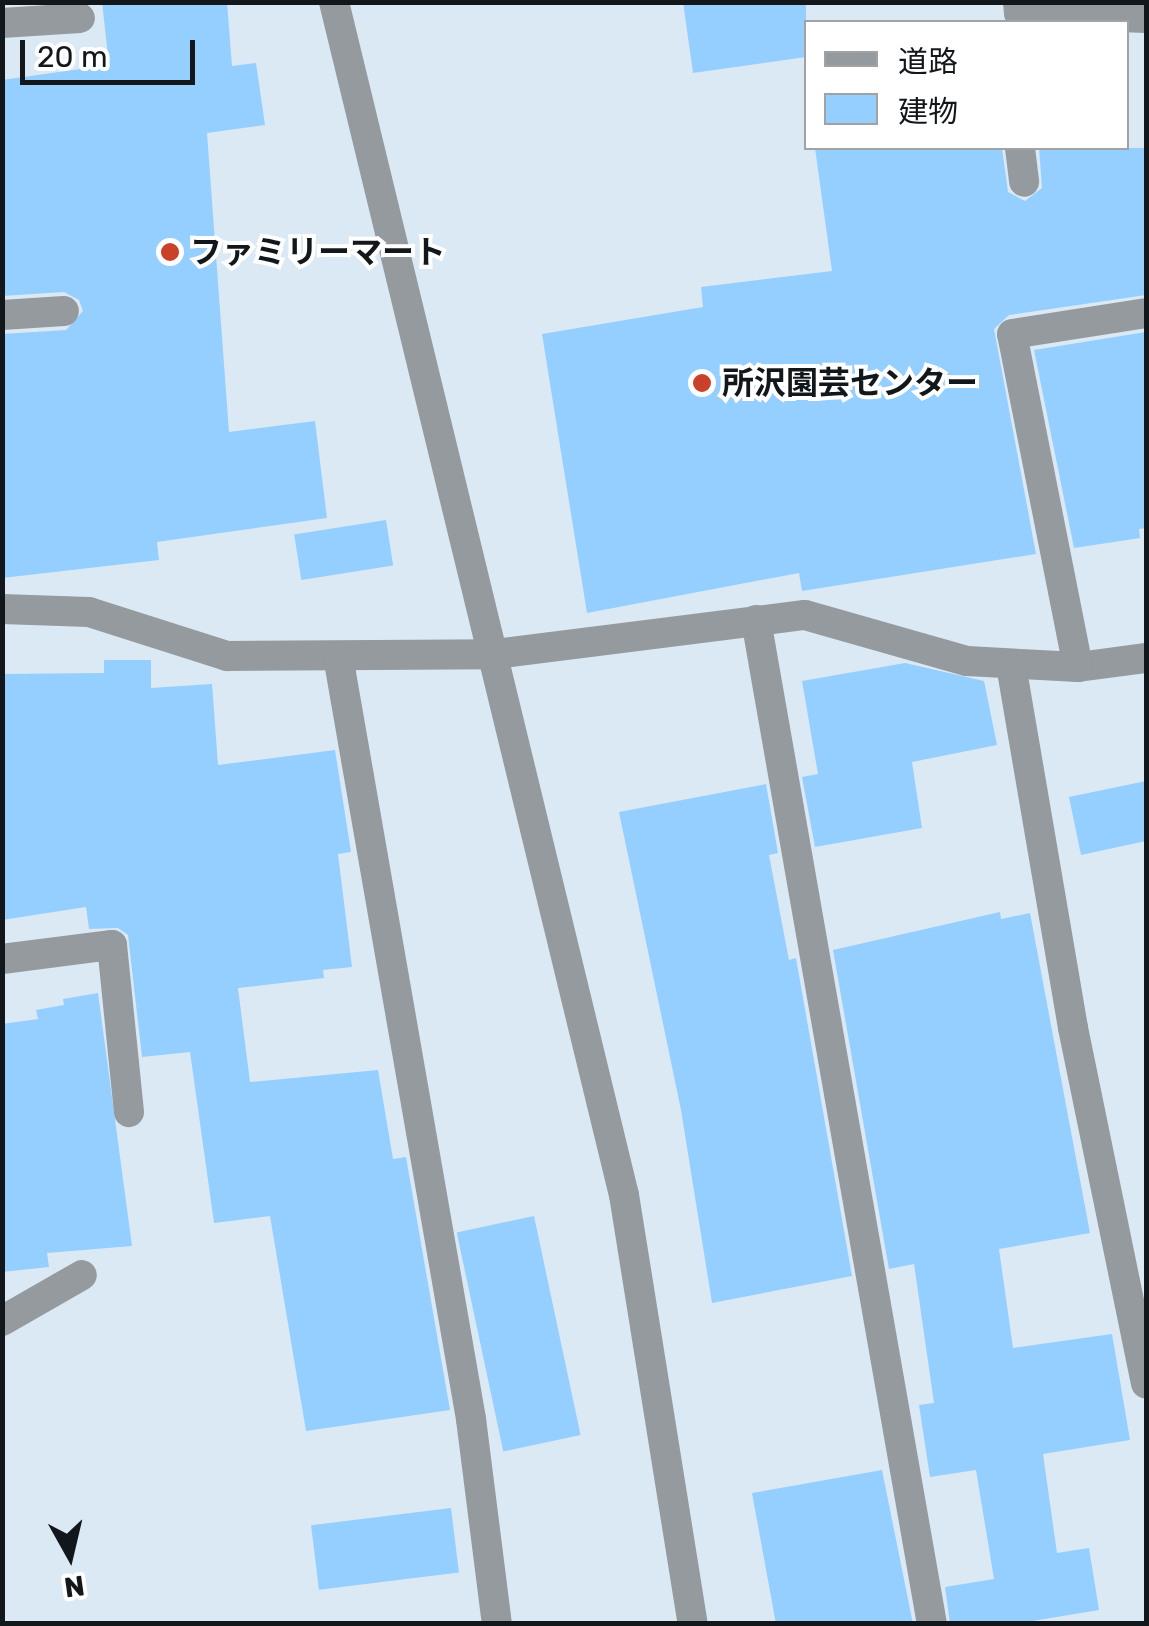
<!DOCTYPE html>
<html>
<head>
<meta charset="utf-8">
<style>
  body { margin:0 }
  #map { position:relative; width:1149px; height:1626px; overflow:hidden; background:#dbe9f4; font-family:Rubik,"Noto Sans JP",sans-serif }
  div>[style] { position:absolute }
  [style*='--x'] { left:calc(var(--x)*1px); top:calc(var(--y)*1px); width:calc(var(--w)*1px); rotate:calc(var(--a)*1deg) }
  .building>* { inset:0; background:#95cfff; transform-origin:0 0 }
  .minor>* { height:30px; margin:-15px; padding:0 15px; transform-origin:15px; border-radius:15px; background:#949a9e }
  .dots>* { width:28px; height:28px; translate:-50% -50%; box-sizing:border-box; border:5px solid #fff; border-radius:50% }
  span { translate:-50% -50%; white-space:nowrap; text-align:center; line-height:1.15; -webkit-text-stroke:8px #fff; paint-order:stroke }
  .poi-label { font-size:32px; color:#12171b; font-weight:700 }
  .left { translate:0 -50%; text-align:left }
  .frame { position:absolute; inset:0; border:5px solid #12171b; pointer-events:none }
  .legend { position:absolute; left:804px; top:20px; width:325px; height:130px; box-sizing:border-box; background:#fff; border:2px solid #a0a2a4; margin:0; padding:12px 18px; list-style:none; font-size:30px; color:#12171b }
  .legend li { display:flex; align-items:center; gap:20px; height:50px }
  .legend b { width:50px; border:2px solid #a0a2a4 }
  .north { position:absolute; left:20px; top:1506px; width:100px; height:100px; -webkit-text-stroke:8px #fff; paint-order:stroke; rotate:172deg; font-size:28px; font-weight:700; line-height:40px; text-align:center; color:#12171b }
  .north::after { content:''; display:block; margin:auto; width:35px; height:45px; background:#12171b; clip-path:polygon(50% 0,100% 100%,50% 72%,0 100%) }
  .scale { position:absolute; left:20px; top:40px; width:175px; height:45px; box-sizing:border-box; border:5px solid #12171b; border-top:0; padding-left:12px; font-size:30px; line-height:35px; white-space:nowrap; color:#12171b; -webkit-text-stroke:8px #fff; paint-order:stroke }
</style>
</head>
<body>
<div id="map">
  <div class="building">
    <i style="clip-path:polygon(102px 2px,227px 2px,232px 66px,256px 63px,265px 125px,207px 133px,229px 432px,315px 421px,327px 518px,157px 542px,159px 560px,2px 578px,2px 334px,66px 330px,83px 311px,79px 300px,64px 292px,2px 296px,2px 80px,109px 65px)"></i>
    <i style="clip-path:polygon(683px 2px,806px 2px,806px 57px,693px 73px)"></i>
    <i style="clip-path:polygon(815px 148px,1002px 148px,1008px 192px,1025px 201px,1042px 188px,1039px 148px,1146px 148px,1146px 295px,1009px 315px,994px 329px,1036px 554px,802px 591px,799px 573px,587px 613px,542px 334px,703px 307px,701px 287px,832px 271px)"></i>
    <i style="clip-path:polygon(1146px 332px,1146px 528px,1139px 529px,1140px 538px,1074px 548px,1034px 350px)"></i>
    <i style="left:386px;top:520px;width:46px;height:93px;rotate:81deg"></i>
    <i style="clip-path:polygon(104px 660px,151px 660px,151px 688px,212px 684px,218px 765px,335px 750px,351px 852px,338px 854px,352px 967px,323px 970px,324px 978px,238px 988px,250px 1082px,378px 1070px,393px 1159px,406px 1157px,450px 1410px,306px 1431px,270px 1216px,214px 1223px,190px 1052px,142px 1057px,128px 935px,118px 928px,89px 929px,86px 907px,2px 920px,2px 674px,104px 673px)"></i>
    <i style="clip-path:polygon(905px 663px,984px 681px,997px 745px,912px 762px,922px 828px,815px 847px,802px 777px,818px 774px,802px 681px)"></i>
    <i style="clip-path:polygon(1146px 781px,1146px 841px,1081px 855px,1069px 797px)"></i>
    <i style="clip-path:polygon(766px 784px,778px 853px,769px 855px,789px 960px,796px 958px,852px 1276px,712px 1303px,681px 1110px,619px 812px)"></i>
    <i style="clip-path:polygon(1000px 912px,1001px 919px,1030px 913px,1090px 1233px,999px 1249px,1013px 1348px,1112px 1334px,1130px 1440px,1043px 1454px,1057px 1553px,1089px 1548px,1099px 1610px,1015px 1624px,950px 1624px,945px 1587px,994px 1579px,976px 1470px,930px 1477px,919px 1405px,934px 1403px,914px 1264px,889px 1269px,833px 950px)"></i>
    <i style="clip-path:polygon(98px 993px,132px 1246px,47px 1253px,49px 1267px,2px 1272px,2px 1024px,38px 1019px,36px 1010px,64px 1005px,63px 999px)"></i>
    <i style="left:534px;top:1216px;width:224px;height:79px;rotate:78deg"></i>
    <i style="clip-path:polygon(882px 1470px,913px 1624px,776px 1624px,752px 1493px)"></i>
    <i style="left:451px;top:1508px;width:65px;height:141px;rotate:83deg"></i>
  </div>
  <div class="minor">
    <i style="--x:334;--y:2;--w:1228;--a:76.34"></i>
    <i style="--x:624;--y:1195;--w:435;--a:80.9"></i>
    <i style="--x:1018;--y:2;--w:11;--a:85"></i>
    <i style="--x:1019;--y:13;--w:127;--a:2.3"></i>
    <i style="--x:2;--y:23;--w:78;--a:-3.7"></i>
    <i style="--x:1020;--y:148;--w:34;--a:83"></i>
    <i style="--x:2;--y:315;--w:62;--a:-3.7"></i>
    <i style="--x:2;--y:609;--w:87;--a:2"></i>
    <i style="--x:89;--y:612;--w:145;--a:17.7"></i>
    <i style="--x:227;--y:656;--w:268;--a:-0.4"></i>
    <i style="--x:495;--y:654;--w:312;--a:-7.2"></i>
    <i style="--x:805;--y:615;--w:168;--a:15.9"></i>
    <i style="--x:967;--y:661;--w:111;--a:3.1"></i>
    <i style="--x:1078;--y:667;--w:69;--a:-7.5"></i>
    <i style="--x:756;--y:620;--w:1019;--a:80.06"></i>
    <i style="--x:338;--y:656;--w:775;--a:80.11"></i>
    <i style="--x:471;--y:1419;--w:207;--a:82.8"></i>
    <i style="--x:1011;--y:665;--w:368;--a:80.3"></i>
    <i style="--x:1073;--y:1028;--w:363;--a:78.4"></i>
    <i style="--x:1078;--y:667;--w:339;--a:-101.2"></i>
    <i style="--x:1012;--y:334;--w:136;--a:-8.9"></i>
    <i style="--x:2;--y:959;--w:111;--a:-7.3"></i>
    <i style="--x:112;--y:945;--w:168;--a:84.2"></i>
    <i style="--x:2;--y:1321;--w:92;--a:-29.9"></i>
  </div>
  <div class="dots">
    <i style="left:170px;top:252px;background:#cb4028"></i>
    <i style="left:702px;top:383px;background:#cb4028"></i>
  </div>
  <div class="poi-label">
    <span class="left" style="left:190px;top:252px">ファミリーマート</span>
    <span class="left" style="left:722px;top:383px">所沢園芸センター</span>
  </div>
  <div class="frame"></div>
  <ul class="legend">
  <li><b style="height:12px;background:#949a9e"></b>道路</li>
  <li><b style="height:28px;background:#95cfff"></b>建物</li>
  </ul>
  <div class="north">N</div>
  <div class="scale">20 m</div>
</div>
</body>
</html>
